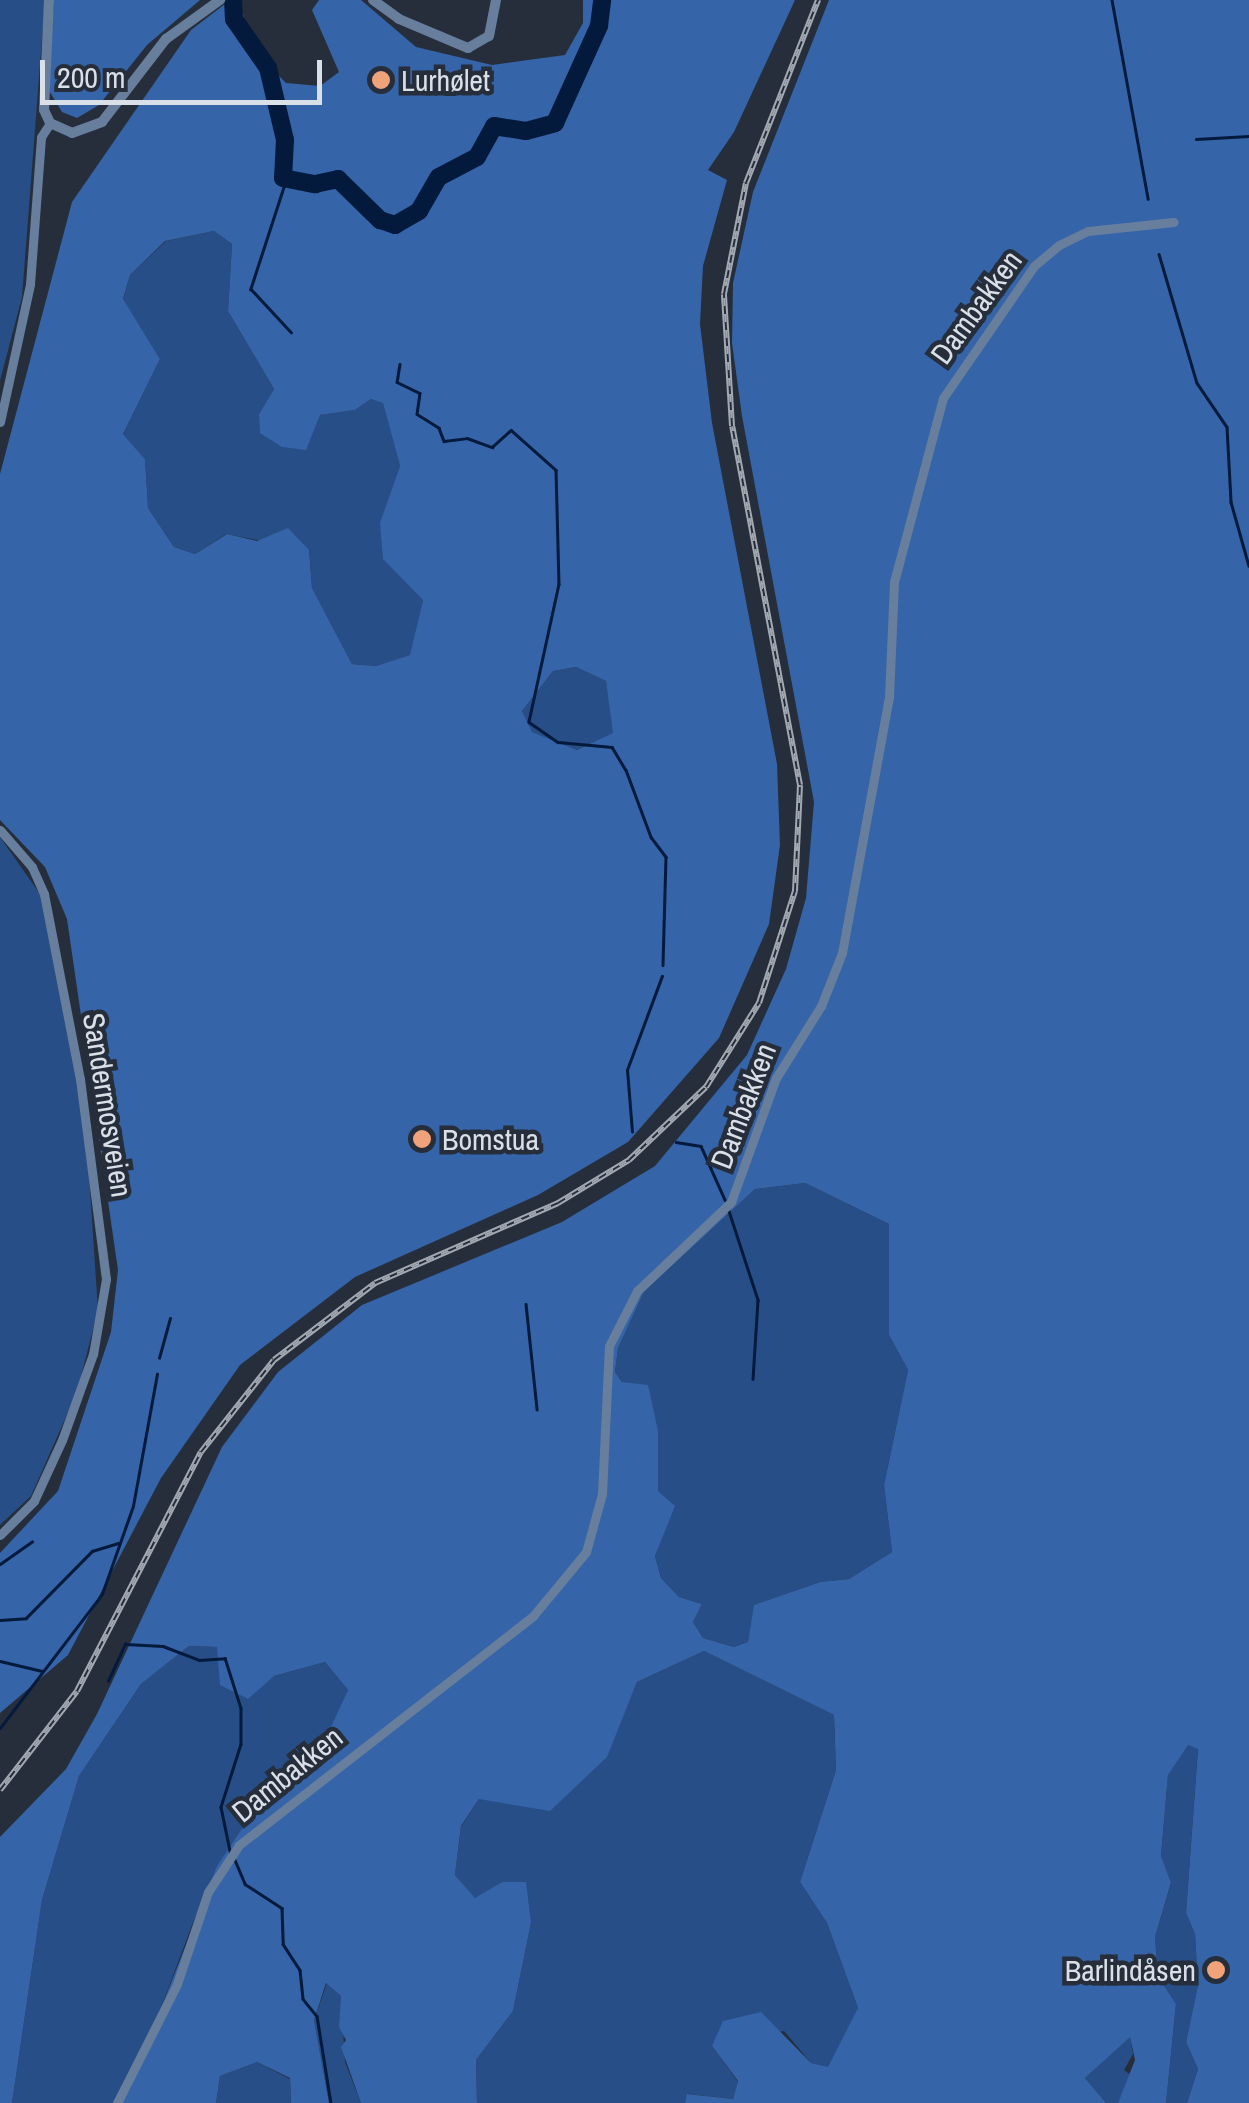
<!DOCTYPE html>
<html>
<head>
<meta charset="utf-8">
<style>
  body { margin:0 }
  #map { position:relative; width:1249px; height:2103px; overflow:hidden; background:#262e3b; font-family:"Archivo Narrow",sans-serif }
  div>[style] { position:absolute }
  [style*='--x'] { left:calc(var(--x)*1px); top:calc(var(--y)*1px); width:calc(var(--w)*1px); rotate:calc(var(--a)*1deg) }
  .green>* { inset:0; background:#274e86 }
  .forest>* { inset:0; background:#3564a8 }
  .stream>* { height:2.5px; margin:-1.25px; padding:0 1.25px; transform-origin:1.25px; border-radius:1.25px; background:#031a3c }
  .river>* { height:18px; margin:-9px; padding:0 9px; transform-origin:9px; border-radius:9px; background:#031a3c }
  .minor>* { height:9px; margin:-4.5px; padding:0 4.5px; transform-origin:4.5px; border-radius:4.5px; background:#687e9d }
  .tertiary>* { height:10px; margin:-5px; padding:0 5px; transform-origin:5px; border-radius:5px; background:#687e9d }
  .rail>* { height:6px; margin-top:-3px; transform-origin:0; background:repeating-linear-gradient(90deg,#262e3b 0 8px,#a2a9b2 0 16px); box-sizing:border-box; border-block:2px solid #a2a9b2 }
  .dots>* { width:28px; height:28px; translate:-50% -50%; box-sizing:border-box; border:5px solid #262e3b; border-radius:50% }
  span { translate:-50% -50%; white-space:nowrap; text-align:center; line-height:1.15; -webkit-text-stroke:9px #262e3b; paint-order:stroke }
  .poi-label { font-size:30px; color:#dae0e8 }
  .left { translate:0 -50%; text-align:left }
  .right { translate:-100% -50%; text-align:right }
  .street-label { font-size:30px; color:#dae0e8 }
  .scale { position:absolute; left:40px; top:60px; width:282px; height:45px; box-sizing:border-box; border:5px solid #dae0e8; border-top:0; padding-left:12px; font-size:30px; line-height:35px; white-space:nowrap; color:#dae0e8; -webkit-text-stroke:8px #262e3b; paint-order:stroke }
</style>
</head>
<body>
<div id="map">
  <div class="green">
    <i style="clip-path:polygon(0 0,45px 0,22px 297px,0 381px)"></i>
    <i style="clip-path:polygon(214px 231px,232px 244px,228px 311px,274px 389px,259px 414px,319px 415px,355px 410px,371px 399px,383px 402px,400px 466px,381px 523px,423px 600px,411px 655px,376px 666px,352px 664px,312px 588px,309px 550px,226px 534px,195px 554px,174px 547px,148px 508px,145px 459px,123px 434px,160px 359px,123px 300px,130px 275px,166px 241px)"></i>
    <i style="clip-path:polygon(576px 667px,606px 681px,613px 719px,613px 734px,577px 750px,531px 732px,522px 711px,553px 671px)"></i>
    <i style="clip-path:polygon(0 837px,42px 897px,85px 1114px,98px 1310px,77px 1392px,31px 1496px,0 1525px)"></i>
    <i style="clip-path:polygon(805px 1183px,889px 1224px,889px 1335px,908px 1370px,884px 1485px,892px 1552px,849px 1579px,820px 1582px,755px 1605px,748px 1642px,734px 1647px,703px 1638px,693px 1622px,702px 1604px,679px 1597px,661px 1578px,655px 1556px,674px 1506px,658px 1491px,658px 1431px,615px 1372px,618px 1348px,644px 1292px,755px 1189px)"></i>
    <i style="clip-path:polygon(189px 1646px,217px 1647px,274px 1676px,325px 1662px,348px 1690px,340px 1719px,320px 1751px,284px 1766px,241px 1834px,194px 1920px,156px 2021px,112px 2103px,12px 2103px,42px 1900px,79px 1776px,141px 1684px)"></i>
    <i style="clip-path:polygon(704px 1651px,834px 1715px,836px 1770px,800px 1882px,827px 1923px,858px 2008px,844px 2045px,828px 2068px,811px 2063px,784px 2031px,712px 2046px,738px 2082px,733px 2099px,688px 2094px,685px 2103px,477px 2103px,476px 2060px,513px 2011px,531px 1923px,502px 1882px,475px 1899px,455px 1875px,461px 1827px,479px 1799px,606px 1757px,637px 1682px)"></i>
    <i style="clip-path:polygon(1187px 1745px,1198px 1748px,1186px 1913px,1195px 1934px,1198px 1985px,1186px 2042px,1198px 2069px,1187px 2103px,1166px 2103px,1176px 2004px,1158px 1976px,1155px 1937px,1171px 1884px,1161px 1857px,1168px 1774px)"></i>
    <i style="clip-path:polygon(327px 1983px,341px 1996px,345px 2062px,361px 2103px,329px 2103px,314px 2020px)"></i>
    <i style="clip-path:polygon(1130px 2036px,1133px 2054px,1124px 2070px,1131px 2075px,1118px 2103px,1106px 2103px,1085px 2078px)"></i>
    <i style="clip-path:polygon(257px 2062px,290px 2079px,291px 2103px,216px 2103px,220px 2076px)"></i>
  </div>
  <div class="forest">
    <i style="clip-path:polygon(54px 0,200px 0,147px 45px,99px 105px,77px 118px,62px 112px,48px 89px)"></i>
    <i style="clip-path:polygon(evenodd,319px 0,361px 0,416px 47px,492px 65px,565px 55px,583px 23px,583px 0,795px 0,734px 132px,708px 170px,727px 180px,703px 266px,700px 324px,712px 423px,777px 764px,780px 845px,769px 924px,719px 1038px,628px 1142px,538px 1195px,355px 1277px,240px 1365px,161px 1478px,68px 1655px,0 1713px,0 1553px,58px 1491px,111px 1332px,118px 1270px,67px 919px,45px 867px,0 820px,0 474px,72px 202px,191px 30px,225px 4px,243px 14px,251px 48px,286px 83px,320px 86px,339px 72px,312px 10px,319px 0,214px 231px,232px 244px,228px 311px,274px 389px,259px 414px,260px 433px,282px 447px,306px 450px,320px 415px,355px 410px,371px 399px,383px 403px,400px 466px,380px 523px,383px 559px,423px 600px,410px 655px,376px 666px,352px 664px,312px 588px,309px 550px,288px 528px,257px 541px,227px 534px,195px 554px,174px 547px,148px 508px,145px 459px,123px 434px,160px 359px,123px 299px,130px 275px,165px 241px,214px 231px,319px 0,576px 667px,606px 681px,613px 733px,577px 750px,532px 732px,522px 711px,553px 671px,576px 667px)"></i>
    <i style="clip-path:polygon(evenodd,829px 0,1249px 0,1249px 2103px,1187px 2103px,1198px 2069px,1186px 2042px,1198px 1985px,1195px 1934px,1186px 1913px,1198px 1749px,1188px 1745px,1168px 1775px,1161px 1856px,1171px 1883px,1155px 1937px,1158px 1976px,1176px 2004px,1166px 2103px,1118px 2103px,1135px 2060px,1130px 2037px,1085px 2078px,1106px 2103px,685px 2103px,687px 2094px,733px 2099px,738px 2081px,712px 2046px,723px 2021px,761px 2012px,811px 2063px,828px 2067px,858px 2008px,827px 1923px,800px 1882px,836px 1770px,834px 1715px,704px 1651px,637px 1682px,607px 1757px,550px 1811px,479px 1799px,461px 1826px,455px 1875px,475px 1898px,502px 1882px,526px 1882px,531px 1923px,513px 2011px,476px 2060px,477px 2103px,361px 2103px,341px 2047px,346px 2040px,339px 2027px,341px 1996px,326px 1983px,314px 2020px,329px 2103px,291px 2103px,290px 2078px,257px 2062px,220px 2076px,216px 2103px,112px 2103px,156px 2021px,217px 1866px,284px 1766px,320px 1751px,348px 1690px,325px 1662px,274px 1676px,248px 1699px,220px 1685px,217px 1647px,189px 1646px,141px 1684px,79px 1776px,42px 1900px,12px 2103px,0 2103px,0 1837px,66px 1769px,97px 1714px,222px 1447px,278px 1372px,362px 1305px,562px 1222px,655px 1166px,747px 1055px,786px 969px,806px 898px,814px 802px,742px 416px,732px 343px,733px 283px,753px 192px,829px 0,805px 1183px,889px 1224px,889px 1335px,908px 1370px,884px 1485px,892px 1552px,849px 1579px,820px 1582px,754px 1605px,748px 1642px,734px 1647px,703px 1638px,693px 1622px,702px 1604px,679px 1597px,661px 1578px,655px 1556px,675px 1506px,658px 1491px,658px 1431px,648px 1385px,622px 1382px,615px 1372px,618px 1348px,644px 1292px,755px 1189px,805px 1183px)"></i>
  </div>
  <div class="stream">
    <i style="--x:1112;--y:0;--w:202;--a:79.7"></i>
    <i style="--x:1196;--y:139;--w:53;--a:-3.2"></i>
    <i style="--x:286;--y:181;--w:114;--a:108"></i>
    <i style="--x:251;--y:289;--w:59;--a:47.1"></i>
    <i style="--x:1159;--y:254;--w:134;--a:73.6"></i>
    <i style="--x:1197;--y:383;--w:53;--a:55.7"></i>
    <i style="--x:1227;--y:427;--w:75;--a:86.9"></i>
    <i style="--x:1231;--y:502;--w:66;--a:74.3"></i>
    <i style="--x:400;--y:364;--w:18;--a:99"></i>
    <i style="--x:397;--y:382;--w:25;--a:26"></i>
    <i style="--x:420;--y:393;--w:21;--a:98"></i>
    <i style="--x:417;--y:414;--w:26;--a:32"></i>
    <i style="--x:439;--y:428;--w:14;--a:69"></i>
    <i style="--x:444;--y:441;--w:23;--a:-7"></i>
    <i style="--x:467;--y:438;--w:27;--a:20"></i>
    <i style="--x:492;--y:447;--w:25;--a:-42"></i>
    <i style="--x:511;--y:430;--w:60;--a:41.6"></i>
    <i style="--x:556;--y:470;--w:114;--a:88.5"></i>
    <i style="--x:559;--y:584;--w:141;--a:102.3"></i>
    <i style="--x:529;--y:722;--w:35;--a:35"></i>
    <i style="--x:558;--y:742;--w:54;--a:5.3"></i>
    <i style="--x:612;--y:747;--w:27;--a:59"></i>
    <i style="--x:626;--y:770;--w:72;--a:69.5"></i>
    <i style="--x:651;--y:837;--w:25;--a:53"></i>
    <i style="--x:666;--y:857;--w:108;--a:91.6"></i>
    <i style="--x:632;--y:1132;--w:62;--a:-94.6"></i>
    <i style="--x:627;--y:1070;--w:100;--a:-69.6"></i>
    <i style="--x:676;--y:1142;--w:25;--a:9"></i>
    <i style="--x:701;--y:1146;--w:59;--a:66"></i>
    <i style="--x:728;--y:1208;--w:97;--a:71.9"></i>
    <i style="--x:758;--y:1300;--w:79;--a:93.6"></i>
    <i style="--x:526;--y:1304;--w:106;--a:84"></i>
    <i style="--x:159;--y:1358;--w:41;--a:-74.6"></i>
    <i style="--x:0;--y:1564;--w:39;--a:-35"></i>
    <i style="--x:0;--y:1620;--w:26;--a:-4"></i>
    <i style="--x:26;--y:1618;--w:94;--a:-45.4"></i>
    <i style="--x:92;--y:1551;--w:27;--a:-17"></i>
    <i style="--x:0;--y:1661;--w:43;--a:13.4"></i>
    <i style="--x:108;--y:1681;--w:41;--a:-65.3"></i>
    <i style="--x:125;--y:1644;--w:38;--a:3"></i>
    <i style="--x:163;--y:1646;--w:39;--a:21"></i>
    <i style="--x:199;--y:1660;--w:26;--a:-4"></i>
    <i style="--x:225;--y:1658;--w:52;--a:72.3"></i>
    <i style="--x:241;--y:1708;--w:36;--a:90"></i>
    <i style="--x:241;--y:1744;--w:66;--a:107.6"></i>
    <i style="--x:221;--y:1807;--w:45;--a:78.4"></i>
    <i style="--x:0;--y:1728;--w:168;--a:-52.7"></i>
    <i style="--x:102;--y:1594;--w:93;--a:-70.6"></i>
    <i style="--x:133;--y:1506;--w:134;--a:-79.7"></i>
    <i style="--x:235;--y:1860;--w:26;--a:67"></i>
    <i style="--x:245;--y:1884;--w:44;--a:33"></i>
    <i style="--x:282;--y:1908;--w:36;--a:88"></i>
    <i style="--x:283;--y:1944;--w:31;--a:57"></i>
    <i style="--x:300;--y:1970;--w:29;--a:84"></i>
    <i style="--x:303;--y:1999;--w:22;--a:51"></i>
    <i style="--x:317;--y:2016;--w:88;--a:80.9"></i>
  </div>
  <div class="river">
    <i style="--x:233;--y:0;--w:19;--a:87"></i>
    <i style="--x:234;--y:19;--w:60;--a:55.2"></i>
    <i style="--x:268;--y:68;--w:74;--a:76.7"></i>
    <i style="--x:285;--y:140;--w:38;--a:93"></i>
    <i style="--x:283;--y:178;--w:33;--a:11"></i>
    <i style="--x:315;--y:184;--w:24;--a:-12"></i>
    <i style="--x:338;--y:179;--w:59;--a:44.3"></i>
    <i style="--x:380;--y:220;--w:16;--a:18"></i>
    <i style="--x:395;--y:225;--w:28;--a:-30"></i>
    <i style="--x:419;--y:211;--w:39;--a:-60"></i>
    <i style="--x:439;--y:177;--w:43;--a:-27.8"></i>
    <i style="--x:477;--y:157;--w:35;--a:-61"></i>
    <i style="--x:494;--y:126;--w:32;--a:9"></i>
    <i style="--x:526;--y:131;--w:30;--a:-15"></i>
    <i style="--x:555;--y:123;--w:107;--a:-65.6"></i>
    <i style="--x:599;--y:26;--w:26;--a:-83"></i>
  </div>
  <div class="minor">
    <i style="--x:0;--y:422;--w:141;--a:-77.7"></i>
    <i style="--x:30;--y:284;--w:147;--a:-85.7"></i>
    <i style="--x:41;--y:137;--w:17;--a:-57"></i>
    <i style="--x:0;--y:830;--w:49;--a:49.1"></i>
    <i style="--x:32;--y:867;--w:30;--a:66"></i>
    <i style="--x:44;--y:894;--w:188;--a:79"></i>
    <i style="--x:80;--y:1079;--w:202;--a:82.6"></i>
    <i style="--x:106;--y:1279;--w:76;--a:99.8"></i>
    <i style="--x:93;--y:1354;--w:91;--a:109.8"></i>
    <i style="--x:62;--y:1440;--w:67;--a:114.7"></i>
    <i style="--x:34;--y:1501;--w:48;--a:135"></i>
    <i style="--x:117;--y:2103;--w:133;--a:-63.2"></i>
    <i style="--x:177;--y:1984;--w:97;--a:-71.4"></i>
    <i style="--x:208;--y:1892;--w:56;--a:-56.6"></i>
    <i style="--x:239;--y:1845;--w:373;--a:-37.9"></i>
    <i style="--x:533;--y:1616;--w:83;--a:-50.4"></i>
    <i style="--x:586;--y:1552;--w:60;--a:-74.6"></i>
    <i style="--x:602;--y:1494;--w:148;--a:-87.3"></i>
    <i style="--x:609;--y:1346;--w:62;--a:-63"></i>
    <i style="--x:637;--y:1291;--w:129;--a:-43.4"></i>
    <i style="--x:731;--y:1202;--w:132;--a:-70.1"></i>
    <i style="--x:776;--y:1078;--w:85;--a:-58"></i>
    <i style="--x:821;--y:1006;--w:57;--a:-68.4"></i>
    <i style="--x:842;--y:953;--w:260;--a:-79.6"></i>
    <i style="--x:889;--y:697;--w:115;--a:-87.5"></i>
    <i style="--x:894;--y:582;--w:190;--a:-75.1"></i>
    <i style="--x:943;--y:398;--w:160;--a:-55.4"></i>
    <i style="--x:1034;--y:266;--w:33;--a:-40"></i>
    <i style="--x:1059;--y:245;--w:32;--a:-26"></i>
    <i style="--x:1088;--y:231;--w:86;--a:-6"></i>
  </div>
  <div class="tertiary">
    <i style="--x:49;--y:0;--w:110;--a:92.6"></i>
    <i style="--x:44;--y:110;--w:14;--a:65"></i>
    <i style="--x:50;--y:123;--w:24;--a:24"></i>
    <i style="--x:72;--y:133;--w:32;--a:-20"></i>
    <i style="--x:102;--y:122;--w:105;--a:-52.4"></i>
    <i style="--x:166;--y:39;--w:67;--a:-35.8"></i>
    <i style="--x:373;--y:0;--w:32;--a:36"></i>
    <i style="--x:399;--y:19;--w:75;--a:22.8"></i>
    <i style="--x:468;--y:48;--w:24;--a:-30"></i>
    <i style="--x:489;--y:36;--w:37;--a:-79"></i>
  </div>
  <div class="rail">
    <i style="--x:0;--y:1790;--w:125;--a:-52.1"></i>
    <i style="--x:77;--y:1691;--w:269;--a:-62.6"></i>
    <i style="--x:201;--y:1452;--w:117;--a:-51.6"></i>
    <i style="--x:274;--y:1360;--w:127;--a:-37.3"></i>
    <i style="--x:375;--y:1283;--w:200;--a:-23.6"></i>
    <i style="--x:558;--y:1203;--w:83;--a:-31.2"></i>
    <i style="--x:629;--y:1160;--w:106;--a:-43.5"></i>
    <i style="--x:706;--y:1087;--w:99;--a:-57.8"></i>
    <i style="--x:759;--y:1003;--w:118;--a:-72.2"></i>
    <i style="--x:795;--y:891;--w:106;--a:-87.3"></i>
    <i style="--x:800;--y:785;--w:365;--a:-100.7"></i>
    <i style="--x:732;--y:426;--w:132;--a:-93.5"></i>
    <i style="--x:724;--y:294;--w:113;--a:-78.8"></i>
    <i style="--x:746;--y:183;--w:197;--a:-68.5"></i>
  </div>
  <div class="dots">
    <i style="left:381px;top:80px;background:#f0a27a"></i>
    <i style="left:422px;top:1139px;background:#f0a27a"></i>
    <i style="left:1216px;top:1970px;background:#f0a27a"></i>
  </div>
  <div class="poi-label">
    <span class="left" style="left:401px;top:80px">Lurhølet</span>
    <span class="left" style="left:442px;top:1139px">Bomstua</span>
    <span class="right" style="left:1196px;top:1970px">Barlindåsen</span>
  </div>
  <div class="street-label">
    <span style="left:976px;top:307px;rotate:-54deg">Dambakken</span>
    <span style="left:108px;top:1105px;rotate:81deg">Sandermosveien</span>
    <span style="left:743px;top:1106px;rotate:-69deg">Dambakken</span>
    <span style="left:287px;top:1774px;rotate:-39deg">Dambakken</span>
  </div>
  <div class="scale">200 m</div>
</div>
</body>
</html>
